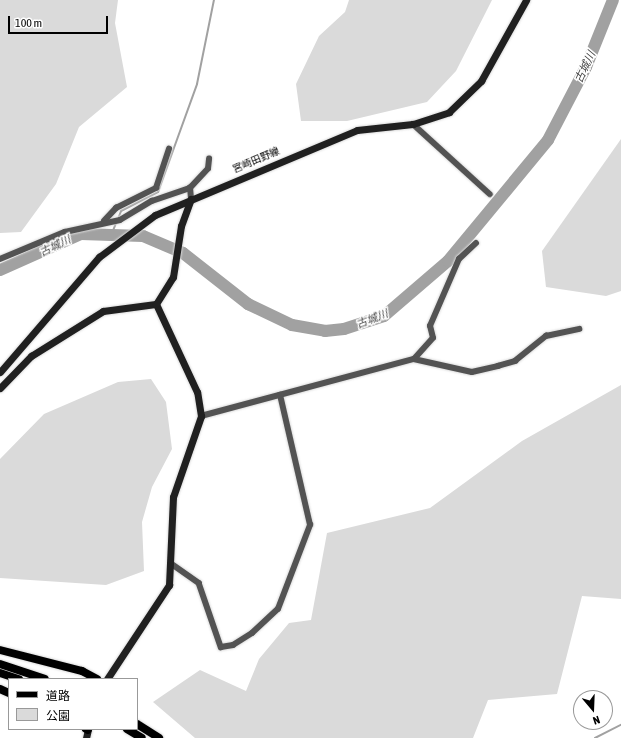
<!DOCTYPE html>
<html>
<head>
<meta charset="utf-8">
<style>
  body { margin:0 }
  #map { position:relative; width:621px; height:738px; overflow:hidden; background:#fff; font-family:"Asap Condensed","Noto Sans JP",sans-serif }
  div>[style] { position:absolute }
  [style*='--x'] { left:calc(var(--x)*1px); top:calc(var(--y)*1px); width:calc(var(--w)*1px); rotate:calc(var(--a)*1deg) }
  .green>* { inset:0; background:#dadada }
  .stream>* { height:2px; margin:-1px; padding:0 1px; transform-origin:1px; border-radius:1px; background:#a1a1a1 }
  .river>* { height:12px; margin:-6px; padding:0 6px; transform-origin:6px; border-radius:6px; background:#a1a1a1 }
  .roads { filter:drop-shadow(0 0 1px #dbdbdb) drop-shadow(0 0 1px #dbdbdb) }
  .street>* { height:5.5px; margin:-2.75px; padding:0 2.75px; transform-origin:2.75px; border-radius:2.75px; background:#535353 }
  .secondary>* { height:7px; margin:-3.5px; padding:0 3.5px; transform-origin:3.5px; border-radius:3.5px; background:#202020 }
  .primary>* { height:8px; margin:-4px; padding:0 4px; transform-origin:4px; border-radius:4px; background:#000 }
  span { translate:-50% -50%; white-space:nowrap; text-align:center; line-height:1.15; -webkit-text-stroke:3px #fff; paint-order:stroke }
  .street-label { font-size:10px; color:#000 }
  .water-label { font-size:11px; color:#424242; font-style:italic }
  .legend { position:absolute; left:8px; top:678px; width:130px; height:52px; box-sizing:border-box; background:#fff; border:1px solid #999; margin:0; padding:5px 7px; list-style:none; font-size:12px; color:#000 }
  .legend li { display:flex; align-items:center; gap:8px; height:20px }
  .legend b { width:20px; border:1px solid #999 }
  .north { position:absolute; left:573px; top:690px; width:40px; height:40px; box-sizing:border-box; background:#fff; border:1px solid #999; border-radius:50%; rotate:161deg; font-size:11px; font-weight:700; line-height:16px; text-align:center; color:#000 }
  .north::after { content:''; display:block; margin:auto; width:14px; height:18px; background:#000; clip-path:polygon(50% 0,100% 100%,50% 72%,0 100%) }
  .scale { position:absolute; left:8px; top:16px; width:100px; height:18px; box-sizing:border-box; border:2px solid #000; border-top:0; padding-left:5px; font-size:12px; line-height:14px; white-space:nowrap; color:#000; -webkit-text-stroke:3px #fff; paint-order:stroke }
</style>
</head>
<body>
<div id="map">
  <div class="green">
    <i style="clip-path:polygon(0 0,118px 0,115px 23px,127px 87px,79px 127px,56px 184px,21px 232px,0 233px)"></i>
    <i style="clip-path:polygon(349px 0,492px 0,456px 71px,427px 102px,347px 121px,301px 121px,296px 84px,319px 36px,345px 12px)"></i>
    <i style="clip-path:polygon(621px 139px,621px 291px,606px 296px,546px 287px,542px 251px)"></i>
    <i style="clip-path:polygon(151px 379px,166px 402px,172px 449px,152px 487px,142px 522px,144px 571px,106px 585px,0 578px,0 459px,44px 414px,118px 382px)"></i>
    <i style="clip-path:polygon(621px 385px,621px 599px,582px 596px,557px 694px,488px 700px,473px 738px,195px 738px,153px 702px,200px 670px,246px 691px,259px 659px,289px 623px,311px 620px,327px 533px,430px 508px,522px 441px)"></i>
  </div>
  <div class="stream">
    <i style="--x:118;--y:219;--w:9;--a:-69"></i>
    <i style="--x:121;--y:211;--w:42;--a:-27.2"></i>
    <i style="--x:158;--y:192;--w:115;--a:-70.1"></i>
    <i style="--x:197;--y:84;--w:86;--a:-78.6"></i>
    <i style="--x:112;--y:233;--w:11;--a:-68"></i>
    <i style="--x:595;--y:738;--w:29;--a:-27"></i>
  </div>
  <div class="river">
    <i style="--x:0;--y:270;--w:89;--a:-24"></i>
    <i style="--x:81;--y:234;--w:62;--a:1.8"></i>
    <i style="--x:143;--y:236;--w:43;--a:23"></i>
    <i style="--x:183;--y:253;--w:83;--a:38.1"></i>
    <i style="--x:248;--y:304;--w:49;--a:25.5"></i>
    <i style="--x:292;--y:325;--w:34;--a:10"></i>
    <i style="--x:325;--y:331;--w:19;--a:-6"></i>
    <i style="--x:344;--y:329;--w:42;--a:-18"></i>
    <i style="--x:384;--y:316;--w:84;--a:-40.7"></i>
    <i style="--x:448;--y:261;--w:157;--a:-50.4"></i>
    <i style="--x:548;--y:140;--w:82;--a:-62.5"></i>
    <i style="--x:586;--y:67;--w:72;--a:-68.1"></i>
  </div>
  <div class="roads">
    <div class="street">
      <i style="--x:413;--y:124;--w:104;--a:42.3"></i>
      <i style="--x:191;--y:199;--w:11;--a:-95"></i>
      <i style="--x:190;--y:188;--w:26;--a:-47"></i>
      <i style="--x:208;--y:169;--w:10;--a:-84"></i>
      <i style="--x:104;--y:221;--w:18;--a:-47"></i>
      <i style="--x:116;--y:208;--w:45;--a:-26.6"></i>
      <i style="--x:156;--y:188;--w:41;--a:-71.6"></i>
      <i style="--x:0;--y:259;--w:70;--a:-22.6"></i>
      <i style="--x:65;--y:232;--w:56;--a:-12.3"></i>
      <i style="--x:120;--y:220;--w:37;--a:-31"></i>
      <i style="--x:152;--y:201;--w:40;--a:-18.9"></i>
      <i style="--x:414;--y:359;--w:28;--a:-48"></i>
      <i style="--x:433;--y:338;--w:12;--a:-104"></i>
      <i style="--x:430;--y:326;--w:73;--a:-66.6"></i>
      <i style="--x:459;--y:259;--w:23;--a:-43"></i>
      <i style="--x:201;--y:416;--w:220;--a:-15"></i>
      <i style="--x:414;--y:359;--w:59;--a:12.6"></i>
      <i style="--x:472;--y:372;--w:27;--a:-13"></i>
      <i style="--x:498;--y:366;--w:18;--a:-16"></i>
      <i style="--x:515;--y:361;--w:40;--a:-39"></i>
      <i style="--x:546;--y:336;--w:34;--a:-12"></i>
      <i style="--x:172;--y:564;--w:33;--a:35"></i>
      <i style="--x:199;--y:583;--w:68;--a:71"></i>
      <i style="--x:221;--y:647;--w:12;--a:-9"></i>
      <i style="--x:233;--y:645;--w:22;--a:-32"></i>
      <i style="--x:252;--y:633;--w:35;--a:-43"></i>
      <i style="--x:278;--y:609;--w:90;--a:-69.1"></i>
      <i style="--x:310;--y:525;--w:133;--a:-103"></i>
    </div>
    <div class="secondary">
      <i style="--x:0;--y:372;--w:152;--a:-49.3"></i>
      <i style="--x:99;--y:257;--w:70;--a:-36.9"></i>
      <i style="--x:155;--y:215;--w:219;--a:-22.8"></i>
      <i style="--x:357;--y:130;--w:56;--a:-6.1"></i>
      <i style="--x:413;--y:124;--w:38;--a:-18"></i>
      <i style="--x:449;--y:112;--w:45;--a:-44.1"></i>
      <i style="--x:481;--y:81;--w:93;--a:-60.9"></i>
      <i style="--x:0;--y:388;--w:45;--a:-45.9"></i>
      <i style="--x:31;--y:356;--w:85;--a:-32"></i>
      <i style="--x:103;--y:311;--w:53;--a:-7.5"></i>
      <i style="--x:107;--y:679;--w:113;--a:-56.6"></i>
      <i style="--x:169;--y:585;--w:88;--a:-87.4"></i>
      <i style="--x:173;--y:497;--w:86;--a:-70.9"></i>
      <i style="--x:201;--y:416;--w:24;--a:-99"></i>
      <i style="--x:197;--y:392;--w:97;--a:-115"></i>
      <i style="--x:156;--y:304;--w:32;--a:-58"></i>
      <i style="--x:173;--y:277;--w:52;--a:-81.1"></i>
      <i style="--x:181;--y:226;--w:29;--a:-70"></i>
      <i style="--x:86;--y:738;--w:9;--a:-77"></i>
    </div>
    <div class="primary">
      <i style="--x:0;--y:650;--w:85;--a:14.4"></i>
      <i style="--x:82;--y:671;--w:17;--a:28"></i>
      <i style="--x:0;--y:664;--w:47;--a:18.4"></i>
      <i style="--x:0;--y:673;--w:20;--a:18"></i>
      <i style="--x:0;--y:689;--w:10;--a:24"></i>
      <i style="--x:137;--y:724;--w:26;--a:32"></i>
      <i style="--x:86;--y:729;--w:2;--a:27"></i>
      <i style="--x:127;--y:729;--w:17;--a:31"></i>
    </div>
  </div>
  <div class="street-label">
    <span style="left:256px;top:160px;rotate:-23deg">宮崎田野線</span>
  </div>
  <div class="water-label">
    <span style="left:585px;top:67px;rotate:-65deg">古城川</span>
    <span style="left:55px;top:246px;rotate:-26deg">古城川</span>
    <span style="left:372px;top:319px;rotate:-21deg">古城川</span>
  </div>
  <ul class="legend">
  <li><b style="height:5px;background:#000"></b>道路</li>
  <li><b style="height:11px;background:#dadada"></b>公園</li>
  </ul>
  <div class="north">N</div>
  <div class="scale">100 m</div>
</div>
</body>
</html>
